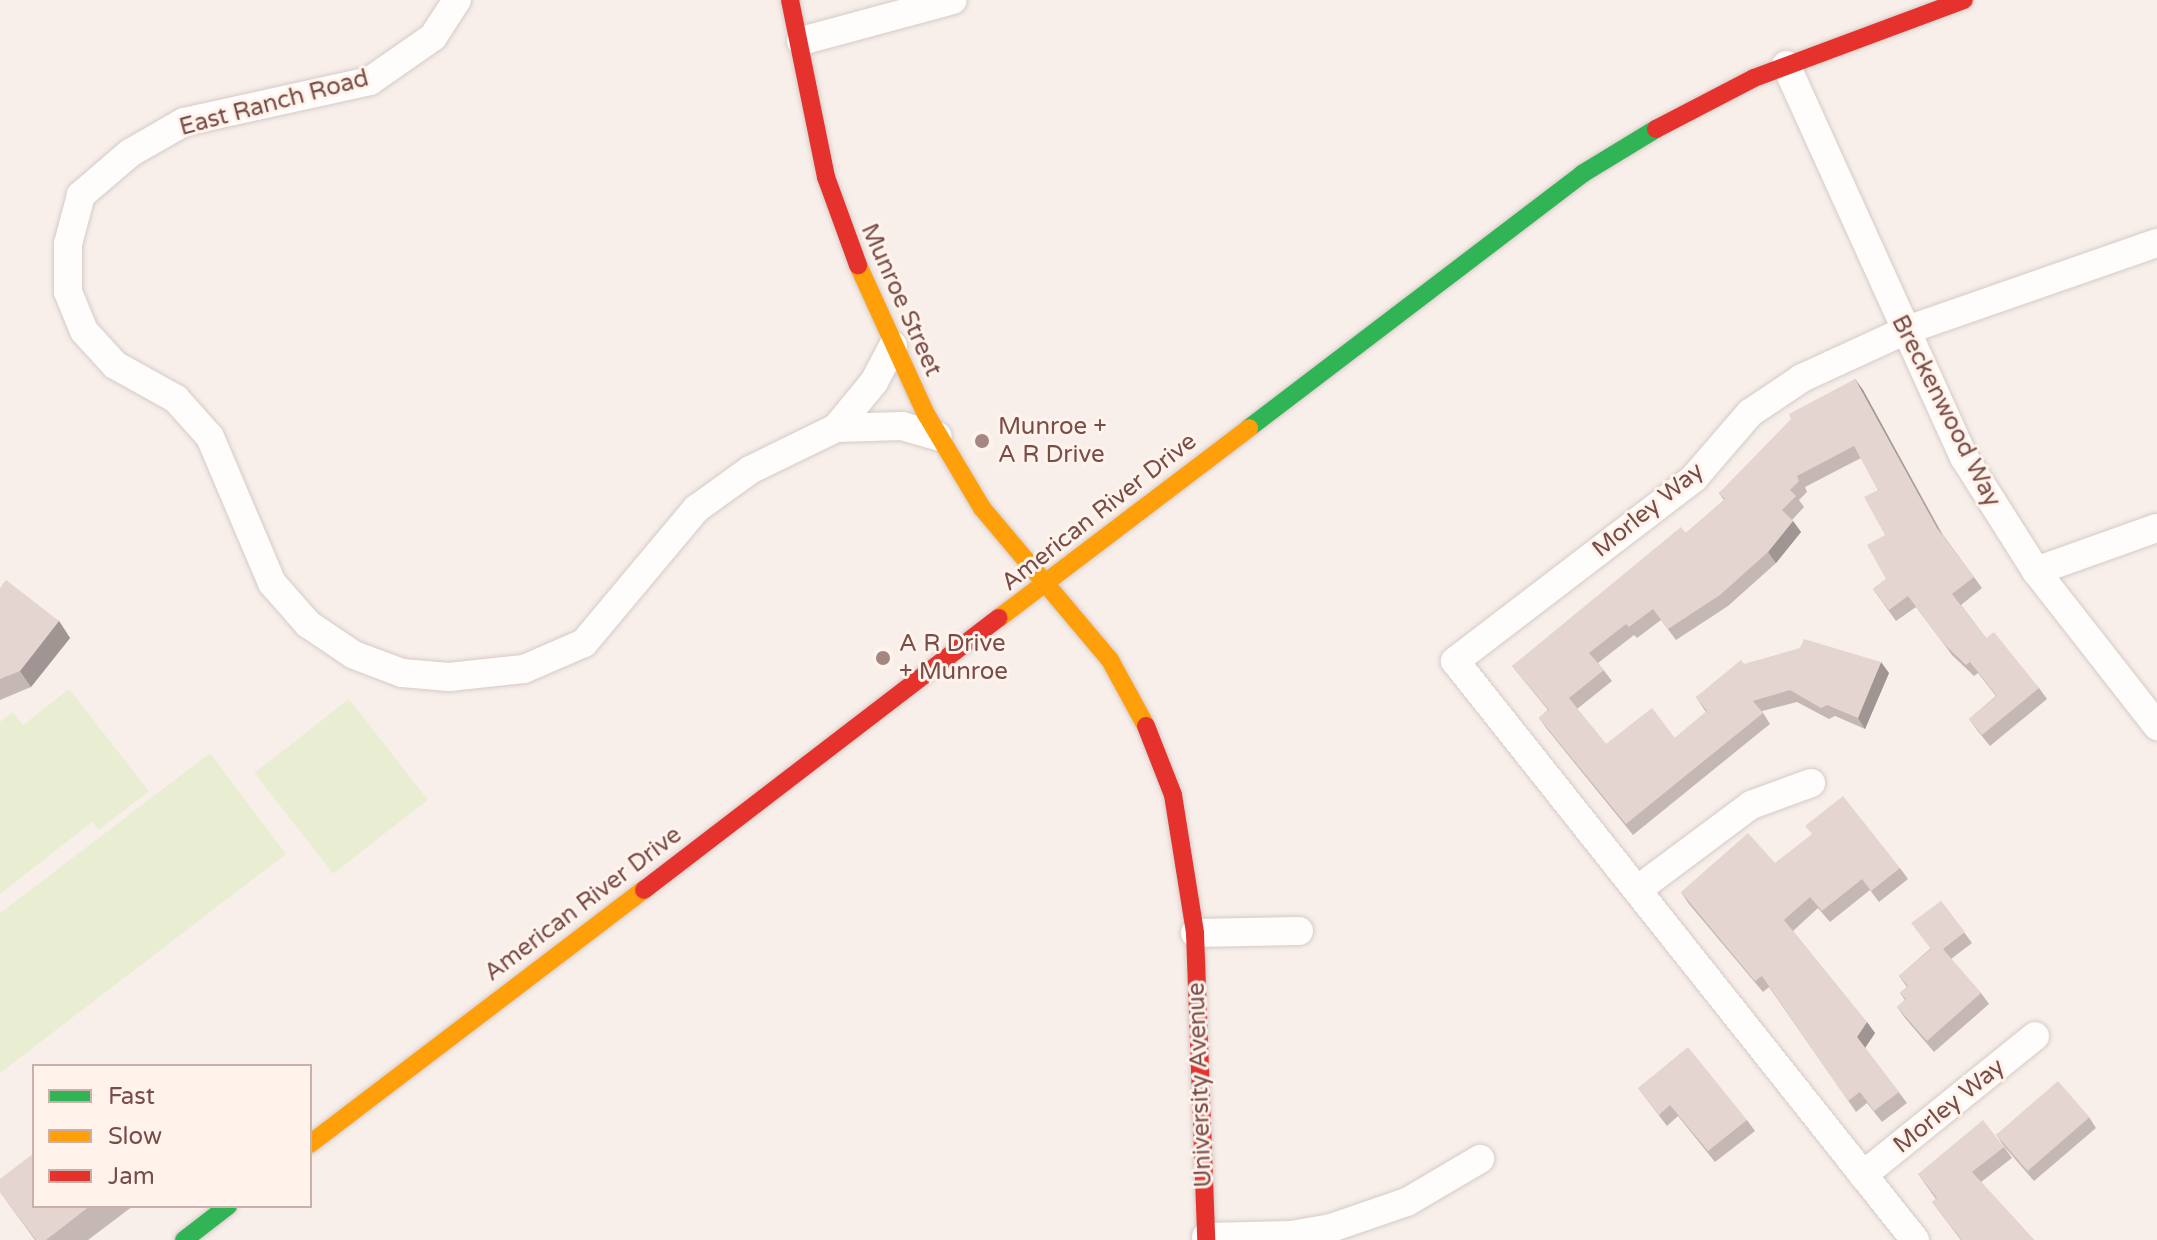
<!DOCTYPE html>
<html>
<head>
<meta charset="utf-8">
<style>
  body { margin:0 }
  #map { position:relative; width:2157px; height:1240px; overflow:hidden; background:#f8efea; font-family:"Varela Round",sans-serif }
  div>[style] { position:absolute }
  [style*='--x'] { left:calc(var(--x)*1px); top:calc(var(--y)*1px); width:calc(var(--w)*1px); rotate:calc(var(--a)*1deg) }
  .green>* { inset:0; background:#e9eed3; transform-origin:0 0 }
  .roads { filter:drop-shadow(0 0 2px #d6cac7) drop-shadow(0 0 2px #d6cac7) }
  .street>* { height:28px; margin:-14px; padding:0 14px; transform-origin:14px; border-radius:14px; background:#fefdfc }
  .fast>* { height:18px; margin:-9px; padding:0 9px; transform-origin:9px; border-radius:9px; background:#30b455 }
  .slow>* { height:18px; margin:-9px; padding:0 9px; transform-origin:9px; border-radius:9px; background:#ff9f0a }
  .jam>* { height:18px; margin:-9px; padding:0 9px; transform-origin:9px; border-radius:9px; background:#e5322d }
  .wall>* { inset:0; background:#c5b7b4 }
  .shaded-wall>* { inset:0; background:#a09592 }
  .building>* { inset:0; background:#e5d5d1; transform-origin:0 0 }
  .dots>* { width:22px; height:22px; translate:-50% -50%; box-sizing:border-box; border:4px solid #fff3ec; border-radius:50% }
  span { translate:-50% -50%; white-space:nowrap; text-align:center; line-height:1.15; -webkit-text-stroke:6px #fff3ec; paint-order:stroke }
  .street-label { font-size:24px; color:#794d47 }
  .poi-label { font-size:24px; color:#794d47 }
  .left { translate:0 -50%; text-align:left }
  .legend { position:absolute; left:32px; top:1064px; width:280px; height:144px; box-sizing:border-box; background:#fff3ec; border:2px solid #c9b1aa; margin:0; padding:10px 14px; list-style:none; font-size:24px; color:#794d47 }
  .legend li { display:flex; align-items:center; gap:16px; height:40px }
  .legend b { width:40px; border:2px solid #c9b1aa }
</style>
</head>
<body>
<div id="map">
  <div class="green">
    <i style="clip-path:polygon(69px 689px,149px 791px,99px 830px,92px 822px,0 894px,0 722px,13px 712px,23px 725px)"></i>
    <i style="left:349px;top:699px;width:128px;height:120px;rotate:52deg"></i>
    <i style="clip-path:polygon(210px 753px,286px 854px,0 1073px,0 913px)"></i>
  </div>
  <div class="roads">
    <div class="street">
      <i style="--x:457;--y:0;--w:44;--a:123"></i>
      <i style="--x:433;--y:37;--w:77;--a:145.1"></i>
      <i style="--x:370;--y:81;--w:190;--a:167.6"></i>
      <i style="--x:184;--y:122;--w:62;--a:150.1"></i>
      <i style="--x:130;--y:153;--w:65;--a:139.4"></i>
      <i style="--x:81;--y:195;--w:51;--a:104.9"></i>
      <i style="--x:68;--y:244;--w:48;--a:90"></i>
      <i style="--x:68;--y:292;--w:42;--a:67.7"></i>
      <i style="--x:84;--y:331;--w:46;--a:47.6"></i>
      <i style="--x:115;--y:365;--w:70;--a:29.1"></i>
      <i style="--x:176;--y:399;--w:51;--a:48.2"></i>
      <i style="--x:210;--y:437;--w:159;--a:67"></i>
      <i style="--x:272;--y:583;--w:55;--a:48.7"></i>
      <i style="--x:308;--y:624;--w:55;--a:34"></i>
      <i style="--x:354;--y:655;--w:51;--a:20.6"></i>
      <i style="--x:402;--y:673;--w:47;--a:4.9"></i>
      <i style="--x:449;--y:677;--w:75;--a:-6.1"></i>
      <i style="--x:524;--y:669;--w:65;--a:-23.4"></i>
      <i style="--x:584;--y:643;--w:175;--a:-50.1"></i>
      <i style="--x:696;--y:509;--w:67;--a:-35.8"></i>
      <i style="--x:750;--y:470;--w:96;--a:-26"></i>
      <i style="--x:836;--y:428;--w:60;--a:-50.4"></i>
      <i style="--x:874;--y:382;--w:41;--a:-62.2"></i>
      <i style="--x:801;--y:41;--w:157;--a:-15.1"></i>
      <i style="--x:1786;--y:65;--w:431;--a:65.6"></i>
      <i style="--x:1964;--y:457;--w:135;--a:57.7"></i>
      <i style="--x:2036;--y:571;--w:197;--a:52"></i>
      <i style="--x:836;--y:428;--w:66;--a:-1.7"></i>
      <i style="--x:902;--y:426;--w:37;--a:16"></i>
      <i style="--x:2036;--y:571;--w:128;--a:-19.6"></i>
      <i style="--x:1637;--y:890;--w:142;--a:-36.7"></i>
      <i style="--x:1751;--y:805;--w:64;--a:-20.1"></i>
      <i style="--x:1195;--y:933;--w:104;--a:-1.1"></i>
      <i style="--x:1863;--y:1175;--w:221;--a:-38.9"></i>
      <i style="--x:1206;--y:1237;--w:85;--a:-1.3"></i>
      <i style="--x:1291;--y:1235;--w:41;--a:-9.9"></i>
      <i style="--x:1331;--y:1228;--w:80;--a:-18.9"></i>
      <i style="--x:1407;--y:1202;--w:85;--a:-30.5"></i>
      <i style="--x:1915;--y:1240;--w:739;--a:-128.47"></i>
      <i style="--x:1455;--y:661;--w:301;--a:-37.4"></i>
      <i style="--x:1694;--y:478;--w:86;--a:-49.3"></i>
      <i style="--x:1750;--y:413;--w:63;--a:-33.9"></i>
      <i style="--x:1802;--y:378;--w:112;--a:-24.7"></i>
      <i style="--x:1904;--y:331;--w:268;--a:-19.2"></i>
    </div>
    <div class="fast">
      <i style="--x:1249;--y:428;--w:419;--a:-37.3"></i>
      <i style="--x:1582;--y:174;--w:87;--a:-31.3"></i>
      <i style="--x:184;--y:1240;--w:56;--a:-37.7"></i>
    </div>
    <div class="slow">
      <i style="--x:858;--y:265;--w:164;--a:65.5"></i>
      <i style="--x:926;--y:414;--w:109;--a:59.2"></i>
      <i style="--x:982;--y:508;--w:199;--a:49.9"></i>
      <i style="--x:1110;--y:660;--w:75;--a:61.4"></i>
      <i style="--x:999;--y:618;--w:314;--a:-37.2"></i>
      <i style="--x:310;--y:1144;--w:420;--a:-37.3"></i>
    </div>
    <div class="jam">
      <i style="--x:790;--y:0;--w:181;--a:78.5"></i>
      <i style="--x:826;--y:177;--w:94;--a:70"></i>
      <i style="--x:1656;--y:129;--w:110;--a:-27.5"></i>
      <i style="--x:1754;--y:78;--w:224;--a:-20.4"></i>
      <i style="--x:1146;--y:726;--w:74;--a:68.6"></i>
      <i style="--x:1173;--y:795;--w:140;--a:80.9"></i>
      <i style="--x:1195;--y:933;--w:307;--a:87.9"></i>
      <i style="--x:644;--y:890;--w:447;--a:-37.5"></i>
    </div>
  </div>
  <div class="wall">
    <i style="clip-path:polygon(1855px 379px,1863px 390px,1943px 535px,1982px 588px,1961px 605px,1986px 638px,2039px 688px,2047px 699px,1990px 746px,1977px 730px,1969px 719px,1996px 696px,1978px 673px,1974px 676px,1952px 655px,1916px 607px,1896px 621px,1873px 589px,1886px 579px,1885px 535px,1878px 490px,1861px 458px,1805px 487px,1807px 492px,1799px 500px,1804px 507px,1792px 520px,1801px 532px,1776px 563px,1728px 606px,1676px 640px,1661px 620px,1637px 638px,1634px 635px,1598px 663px,1612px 681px,1577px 709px,1606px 744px,1675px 738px,1706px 712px,1696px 697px,1744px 664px,1889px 673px,1865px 729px,1835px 716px,1829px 719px,1797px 702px,1762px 711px,1770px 724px,1633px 835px,1547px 729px,1539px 718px,1548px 710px,1512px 666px,1686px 533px,1724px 500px,1719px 493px)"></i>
    <i style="clip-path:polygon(0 588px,59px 621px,70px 638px,31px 687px,0 700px)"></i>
    <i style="clip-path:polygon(1775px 863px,1900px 868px,1908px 879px,1879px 902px,1870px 890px,1830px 922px,1818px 908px,1793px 931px,1875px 1033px,1865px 1048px,1907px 1103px,1882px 1122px,1867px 1103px,1856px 1112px,1769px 987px,1763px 992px,1689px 904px,1681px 892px)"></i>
    <i style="clip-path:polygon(1941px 901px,1972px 943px,1951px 959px,1981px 993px,1989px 1004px,1934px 1052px,1905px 1018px,1897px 1007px,1905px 1000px,1900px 993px,1907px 987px,1899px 976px,1930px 949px)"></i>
    <i style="clip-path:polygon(1638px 1088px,1747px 1120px,1755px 1131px,1715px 1162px,1678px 1116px,1667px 1126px)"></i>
    <i style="clip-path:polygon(2089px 1117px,2096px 1128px,2034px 1181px,2003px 1145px,1996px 1134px)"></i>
    <i style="clip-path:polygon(2004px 1147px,2012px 1158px,1981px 1182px,2034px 1240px,1961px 1240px,1932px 1202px,1936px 1199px,1918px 1174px)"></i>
    <i style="clip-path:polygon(0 1192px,34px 1206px,133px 1206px,88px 1240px,35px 1240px)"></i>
  </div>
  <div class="shaded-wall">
    <i style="clip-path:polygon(1855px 379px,1863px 390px,1944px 539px,1937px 528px)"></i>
    <i style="clip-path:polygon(1793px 521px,1801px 532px,1776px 563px,1768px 552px)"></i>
    <i style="clip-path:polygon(59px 621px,70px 638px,31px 687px,20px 671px)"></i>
    <i style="clip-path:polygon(1881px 662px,1889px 673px,1865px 729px,1858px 718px)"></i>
    <i style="clip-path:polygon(1867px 1022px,1875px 1033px,1865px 1048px,1857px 1037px)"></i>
  </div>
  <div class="building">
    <i style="clip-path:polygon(1855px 379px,1937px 528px,1974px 577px,1952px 594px,1986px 638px,1994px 632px,2039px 688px,1982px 735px,1969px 719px,1997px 696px,1970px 662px,1966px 665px,1944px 644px,1908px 596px,1889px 610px,1873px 589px,1886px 579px,1867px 545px,1885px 535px,1864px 497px,1878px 490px,1854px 446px,1797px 476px,1799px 481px,1790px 490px,1796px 496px,1782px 510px,1793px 521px,1768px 552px,1720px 595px,1668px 629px,1653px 609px,1629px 627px,1626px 624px,1589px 653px,1604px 670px,1569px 698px,1606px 744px,1652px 708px,1675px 738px,1707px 711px,1696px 697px,1741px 660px,1744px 664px,1800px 648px,1804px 639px,1881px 662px,1858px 718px,1827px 705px,1821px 708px,1790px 690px,1753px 701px,1763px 713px,1626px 824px,1539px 718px,1549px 710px,1512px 666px,1681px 527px,1686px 533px,1725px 499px,1719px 493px,1791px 419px,1789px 414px)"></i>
    <i style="clip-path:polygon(6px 580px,59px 621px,20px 671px,0 679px,0 588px)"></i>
    <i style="clip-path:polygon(1843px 796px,1900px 868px,1871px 891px,1862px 879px,1822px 911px,1810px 897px,1784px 920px,1867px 1022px,1857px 1037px,1899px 1092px,1874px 1111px,1860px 1092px,1848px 1101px,1762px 976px,1755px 981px,1681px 892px,1748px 833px,1775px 863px,1812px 834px,1805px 826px)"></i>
    <i style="clip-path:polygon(1941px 901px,1965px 932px,1943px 949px,1981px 993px,1927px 1041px,1897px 1007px,1906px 999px,1900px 993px,1908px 986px,1899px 976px,1931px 949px,1911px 923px)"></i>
    <i style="clip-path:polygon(1688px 1047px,1747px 1120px,1708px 1151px,1670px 1105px,1659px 1115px,1638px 1088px)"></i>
    <i style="left:2058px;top:1081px;width:48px;height:82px;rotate:49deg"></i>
    <i style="clip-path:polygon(1983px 1120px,2004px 1147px,1972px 1172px,2034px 1240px,1962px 1240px,1932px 1202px,1937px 1198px,1918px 1174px)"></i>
    <i style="clip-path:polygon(34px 1153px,34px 1206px,90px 1206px,46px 1240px,36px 1240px,0 1192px,0 1179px)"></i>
  </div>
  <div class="dots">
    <i style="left:982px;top:441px;background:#a58680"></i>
    <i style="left:883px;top:658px;background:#a58680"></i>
  </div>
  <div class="street-label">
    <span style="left:274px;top:103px;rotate:-15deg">East Ranch Road</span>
    <span style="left:901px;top:300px;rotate:66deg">Munroe Street</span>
    <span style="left:1946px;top:411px;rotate:63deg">Breckenwood Way</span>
    <span style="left:1648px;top:510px;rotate:-39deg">Morley Way</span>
    <span style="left:1099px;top:512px;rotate:-38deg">American River Drive</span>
    <span style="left:583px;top:904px;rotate:-37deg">American River Drive</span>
    <span style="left:1200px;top:1085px;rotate:-92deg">University Avenue</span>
    <span style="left:1949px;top:1106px;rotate:-39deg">Morley Way</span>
  </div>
  <div class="poi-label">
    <span class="left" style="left:998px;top:441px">Munroe +<br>A R Drive</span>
    <span class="left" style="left:899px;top:658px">A R Drive<br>+ Munroe</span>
  </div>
  <ul class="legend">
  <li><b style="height:10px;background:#30b455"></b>Fast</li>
  <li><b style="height:10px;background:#ff9f0a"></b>Slow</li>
  <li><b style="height:10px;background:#e5322d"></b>Jam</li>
  </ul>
</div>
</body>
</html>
